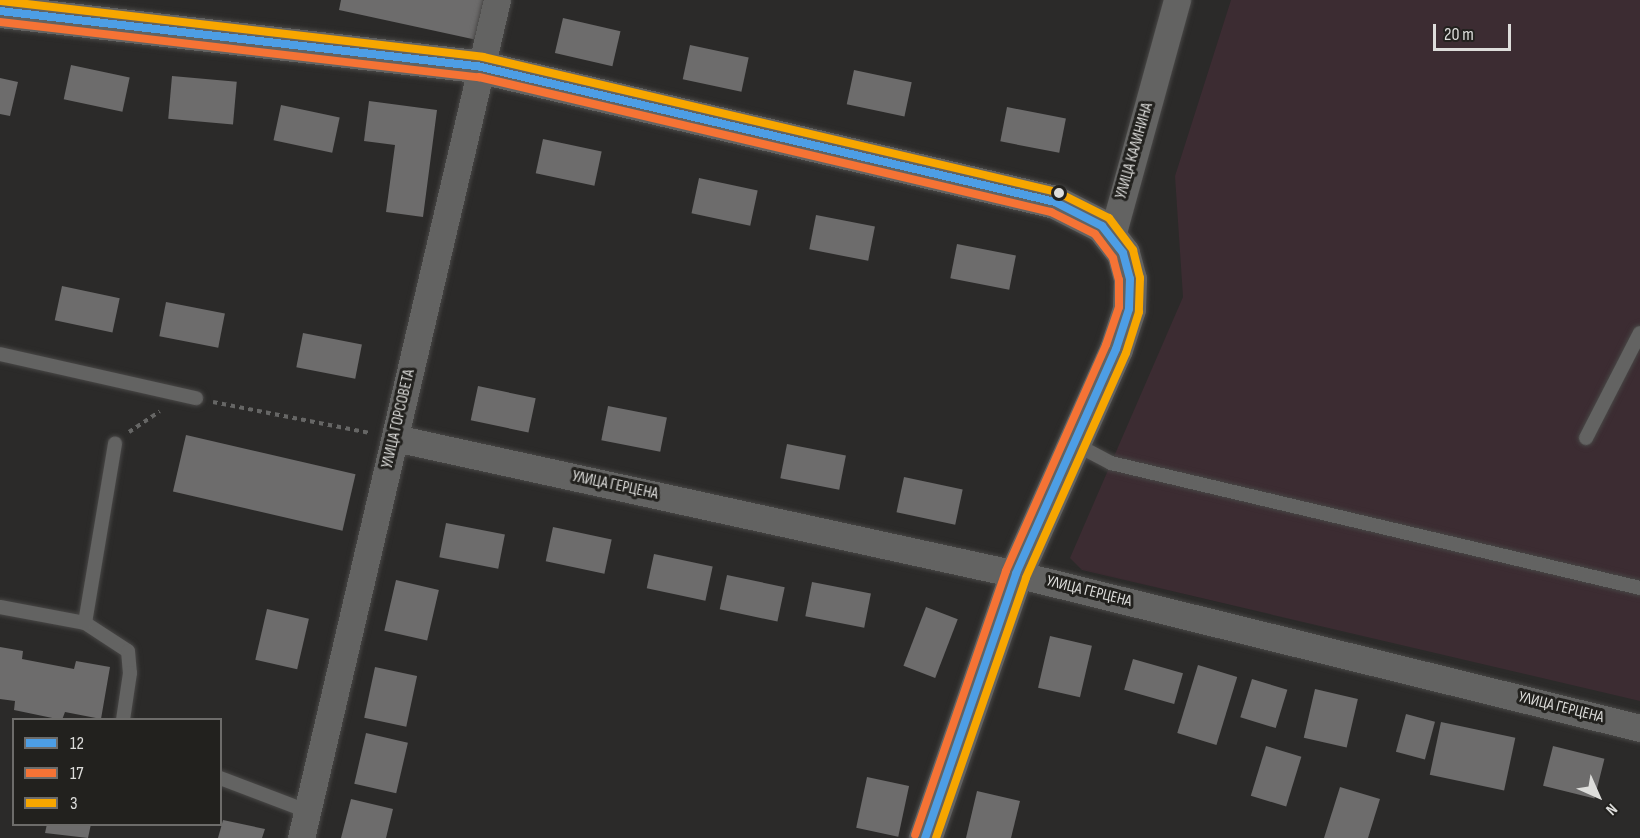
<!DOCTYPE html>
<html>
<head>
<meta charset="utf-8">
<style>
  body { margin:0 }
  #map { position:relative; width:1640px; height:838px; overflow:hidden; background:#2b2a29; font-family:"Sofia Sans Condensed",sans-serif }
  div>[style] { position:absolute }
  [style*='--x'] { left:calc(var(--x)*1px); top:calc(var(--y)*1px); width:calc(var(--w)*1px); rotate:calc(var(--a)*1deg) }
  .industrial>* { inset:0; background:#3c2c32 }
  .building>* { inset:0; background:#6d6c6c; transform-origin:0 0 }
  .path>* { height:4px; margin-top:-2px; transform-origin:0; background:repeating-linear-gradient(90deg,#666665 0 4.5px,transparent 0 9px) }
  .roads { filter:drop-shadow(0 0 2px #484746) drop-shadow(0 0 2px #484746) }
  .lane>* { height:14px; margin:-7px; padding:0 7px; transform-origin:7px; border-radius:7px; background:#636362 }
  .street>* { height:27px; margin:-13.5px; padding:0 13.5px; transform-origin:13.5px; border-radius:13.5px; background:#636362 }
  .secondary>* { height:33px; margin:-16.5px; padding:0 16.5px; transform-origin:16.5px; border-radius:16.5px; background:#636362 }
  .bus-1>* { height:8px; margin:-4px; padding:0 4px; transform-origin:4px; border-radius:4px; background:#4d9ee5 }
  .bus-2>* { height:8px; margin:-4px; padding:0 4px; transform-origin:4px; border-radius:4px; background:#f57335 }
  .bus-3>* { height:8px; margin:-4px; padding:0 4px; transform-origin:4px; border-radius:4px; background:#f7a600 }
  .dots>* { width:16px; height:16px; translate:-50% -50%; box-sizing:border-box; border:3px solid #22211e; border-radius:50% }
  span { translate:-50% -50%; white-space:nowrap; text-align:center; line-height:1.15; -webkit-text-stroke:6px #22211e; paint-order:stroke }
  .street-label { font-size:16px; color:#dddddb }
  .legend { position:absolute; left:12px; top:718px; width:210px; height:108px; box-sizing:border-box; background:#22211e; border:2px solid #6d6c6a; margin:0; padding:8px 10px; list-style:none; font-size:18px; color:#dddddb }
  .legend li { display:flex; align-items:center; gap:12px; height:30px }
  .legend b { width:30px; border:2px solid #6d6c6a }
  .north { position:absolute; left:1568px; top:766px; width:60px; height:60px; -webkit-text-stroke:4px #22211e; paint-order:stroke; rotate:135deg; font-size:16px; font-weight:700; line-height:24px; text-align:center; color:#dddddb }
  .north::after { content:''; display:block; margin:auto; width:21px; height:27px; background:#dddddb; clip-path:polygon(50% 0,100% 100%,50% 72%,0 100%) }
  .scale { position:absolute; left:1433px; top:24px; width:78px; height:27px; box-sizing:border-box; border:3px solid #dddddb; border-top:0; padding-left:8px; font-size:18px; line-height:21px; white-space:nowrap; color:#dddddb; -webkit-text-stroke:4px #22211e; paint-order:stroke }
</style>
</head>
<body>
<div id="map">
  <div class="industrial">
    <i style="clip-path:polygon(1231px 0,1640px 0,1640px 701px,1082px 570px,1070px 558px,1183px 297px,1175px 176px)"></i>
  </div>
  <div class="building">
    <i style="clip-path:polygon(341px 0,485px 0,477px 40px,339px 10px)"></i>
    <i style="left:563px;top:18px;width:59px;height:36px;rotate:13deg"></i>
    <i style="left:690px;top:45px;width:60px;height:35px;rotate:12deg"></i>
    <i style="left:71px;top:65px;width:60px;height:35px;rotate:12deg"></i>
    <i style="left:854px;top:70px;width:59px;height:35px;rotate:12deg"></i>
    <i style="left:172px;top:76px;width:65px;height:43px;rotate:5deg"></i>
    <i style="clip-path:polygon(0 78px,18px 82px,10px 116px,0 114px)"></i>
    <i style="clip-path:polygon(369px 101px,437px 110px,423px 217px,386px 212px,395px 145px,364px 141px)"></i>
    <i style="left:281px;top:105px;width:60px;height:36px;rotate:12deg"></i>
    <i style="left:1007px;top:107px;width:60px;height:35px;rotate:11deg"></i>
    <i style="left:543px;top:139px;width:60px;height:35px;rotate:12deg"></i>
    <i style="left:699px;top:178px;width:60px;height:36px;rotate:12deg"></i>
    <i style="left:816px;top:215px;width:60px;height:35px;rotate:11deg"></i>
    <i style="left:957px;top:244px;width:60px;height:35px;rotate:11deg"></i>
    <i style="left:62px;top:286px;width:59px;height:35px;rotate:12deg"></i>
    <i style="left:166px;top:302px;width:60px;height:35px;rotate:11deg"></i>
    <i style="left:303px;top:333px;width:60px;height:35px;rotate:11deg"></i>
    <i style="left:478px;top:386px;width:59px;height:35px;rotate:12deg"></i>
    <i style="left:608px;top:406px;width:60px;height:35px;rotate:11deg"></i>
    <i style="left:186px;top:435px;width:174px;height:58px;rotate:13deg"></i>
    <i style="left:787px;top:444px;width:60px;height:35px;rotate:11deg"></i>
    <i style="left:904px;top:477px;width:60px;height:36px;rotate:12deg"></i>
    <i style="left:446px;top:523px;width:60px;height:35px;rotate:11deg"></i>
    <i style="left:553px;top:527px;width:60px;height:35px;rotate:12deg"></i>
    <i style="left:654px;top:554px;width:60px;height:35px;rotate:12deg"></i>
    <i style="left:727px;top:575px;width:59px;height:35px;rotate:12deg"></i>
    <i style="left:396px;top:580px;width:44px;height:52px;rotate:13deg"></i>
    <i style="left:812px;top:582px;width:60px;height:35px;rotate:11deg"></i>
    <i style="left:926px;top:607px;width:34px;height:63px;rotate:21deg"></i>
    <i style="left:267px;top:609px;width:43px;height:52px;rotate:13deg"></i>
    <i style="left:1050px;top:636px;width:43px;height:53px;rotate:13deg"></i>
    <i style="clip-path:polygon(0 647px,23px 651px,22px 659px,74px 669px,76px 661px,110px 667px,101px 719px,65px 712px,62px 720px,14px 710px,15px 701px,0 699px)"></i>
    <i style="left:1133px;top:659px;width:52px;height:32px;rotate:16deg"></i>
    <i style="left:1198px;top:665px;width:41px;height:71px;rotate:17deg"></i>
    <i style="left:375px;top:667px;width:43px;height:52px;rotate:12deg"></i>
    <i style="left:1252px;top:679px;width:37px;height:40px;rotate:17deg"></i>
    <i style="left:1315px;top:689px;width:44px;height:50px;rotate:13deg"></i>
    <i style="left:1406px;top:714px;width:30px;height:39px;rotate:15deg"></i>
    <i style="left:1441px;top:722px;width:76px;height:54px;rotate:12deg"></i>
    <i style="left:366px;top:733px;width:43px;height:52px;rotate:13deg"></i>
    <i style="left:1266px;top:746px;width:37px;height:52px;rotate:17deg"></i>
    <i style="left:1553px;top:746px;width:53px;height:41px;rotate:14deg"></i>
    <i style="left:867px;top:777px;width:43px;height:52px;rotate:12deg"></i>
    <i style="clip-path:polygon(1340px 787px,1380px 799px,1368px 838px,1324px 838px)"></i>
    <i style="clip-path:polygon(977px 791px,1020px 801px,1011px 838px,966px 838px)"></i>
    <i style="clip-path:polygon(351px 799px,393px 809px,386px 838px,341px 838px)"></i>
    <i style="clip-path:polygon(223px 820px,265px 829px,262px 838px,218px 838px)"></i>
    <i style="clip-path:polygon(47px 824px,91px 824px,88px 838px,45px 833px)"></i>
  </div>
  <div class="path">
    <i style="--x:213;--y:402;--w:160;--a:11.2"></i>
    <i style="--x:129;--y:432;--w:37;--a:-34"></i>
  </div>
  <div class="roads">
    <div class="lane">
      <i style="--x:0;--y:354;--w:201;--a:12.7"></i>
      <i style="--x:1586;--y:438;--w:118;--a:-62.8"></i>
      <i style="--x:1075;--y:444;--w:41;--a:27.8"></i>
      <i style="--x:1111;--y:463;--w:544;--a:13.29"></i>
      <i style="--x:0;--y:607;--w:86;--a:10.7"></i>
      <i style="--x:85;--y:623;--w:51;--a:33.1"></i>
      <i style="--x:128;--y:651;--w:22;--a:85"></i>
      <i style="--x:130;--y:673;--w:48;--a:98.5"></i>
      <i style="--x:85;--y:623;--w:182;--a:-80.5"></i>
      <i style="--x:220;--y:778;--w:93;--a:20.8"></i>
    </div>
    <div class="street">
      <i style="--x:1112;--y:236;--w:245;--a:-74.6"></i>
      <i style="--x:395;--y:438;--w:636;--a:12.35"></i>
      <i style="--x:1016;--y:574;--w:643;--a:13.86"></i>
      <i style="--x:301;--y:838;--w:861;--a:-76.84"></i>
    </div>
    <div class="secondary">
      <i style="--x:0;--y:11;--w:484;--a:6.6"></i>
      <i style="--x:481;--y:67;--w:590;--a:13.23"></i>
      <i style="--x:1055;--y:202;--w:53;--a:27.1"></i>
      <i style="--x:1102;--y:226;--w:34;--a:52"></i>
      <i style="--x:1123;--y:253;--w:27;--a:75"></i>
      <i style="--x:1130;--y:279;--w:30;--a:92"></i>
      <i style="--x:1129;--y:309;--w:42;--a:108"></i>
      <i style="--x:1116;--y:349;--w:246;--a:114"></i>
      <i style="--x:1016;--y:574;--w:279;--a:109"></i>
    </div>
  </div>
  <div class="bus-1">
    <i style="--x:0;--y:11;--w:484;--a:6.6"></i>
    <i style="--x:481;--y:67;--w:590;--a:13.23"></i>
    <i style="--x:1055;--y:202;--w:53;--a:27.1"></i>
    <i style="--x:1102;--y:226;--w:34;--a:52"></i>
    <i style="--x:1123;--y:253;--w:27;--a:75"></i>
    <i style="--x:1130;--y:279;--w:30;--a:92"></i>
    <i style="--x:1129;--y:309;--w:42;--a:108"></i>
    <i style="--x:1116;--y:349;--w:246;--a:114"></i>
    <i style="--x:1016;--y:574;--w:279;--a:109"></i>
  </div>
  <div class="bus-2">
    <i style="--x:0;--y:22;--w:482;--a:6.6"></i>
    <i style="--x:479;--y:77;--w:588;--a:13.28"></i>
    <i style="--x:1051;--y:212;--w:49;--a:26.6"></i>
    <i style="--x:1095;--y:234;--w:30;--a:53"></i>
    <i style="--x:1113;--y:258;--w:23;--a:75"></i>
    <i style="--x:1119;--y:280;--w:27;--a:90"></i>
    <i style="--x:1119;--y:307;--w:40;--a:108.9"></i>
    <i style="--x:1106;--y:345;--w:247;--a:113.9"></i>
    <i style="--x:1006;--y:571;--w:279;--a:109"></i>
  </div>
  <div class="bus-3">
    <i style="--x:1;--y:1;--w:485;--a:6.6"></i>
    <i style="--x:483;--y:57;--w:590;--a:13.23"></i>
    <i style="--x:1057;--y:192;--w:58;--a:26.6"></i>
    <i style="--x:1109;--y:218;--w:40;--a:53"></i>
    <i style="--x:1133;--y:250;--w:29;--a:76"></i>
    <i style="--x:1140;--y:278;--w:34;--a:92"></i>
    <i style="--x:1139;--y:312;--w:43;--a:107.6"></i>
    <i style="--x:1126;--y:353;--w:246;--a:114"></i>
    <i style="--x:1026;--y:578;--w:275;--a:109.1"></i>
  </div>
  <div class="dots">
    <i style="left:1059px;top:193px;background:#dddddb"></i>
  </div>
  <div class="street-label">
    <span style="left:1135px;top:151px;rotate:-74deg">УЛИЦА КАЛИНИНА</span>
    <span style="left:399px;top:419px;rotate:-77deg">УЛИЦА ГОРСОВЕТА</span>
    <span style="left:615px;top:486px;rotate:12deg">УЛИЦА ГЕРЦЕНА</span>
    <span style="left:1089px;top:592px;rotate:14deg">УЛИЦА ГЕРЦЕНА</span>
    <span style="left:1561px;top:708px;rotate:14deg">УЛИЦА ГЕРЦЕНА</span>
  </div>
  <ul class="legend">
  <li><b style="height:8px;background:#4d9ee5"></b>12</li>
  <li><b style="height:8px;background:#f57335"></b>17</li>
  <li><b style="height:8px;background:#f7a600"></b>3</li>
  </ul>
  <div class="north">N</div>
  <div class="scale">20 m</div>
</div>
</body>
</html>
